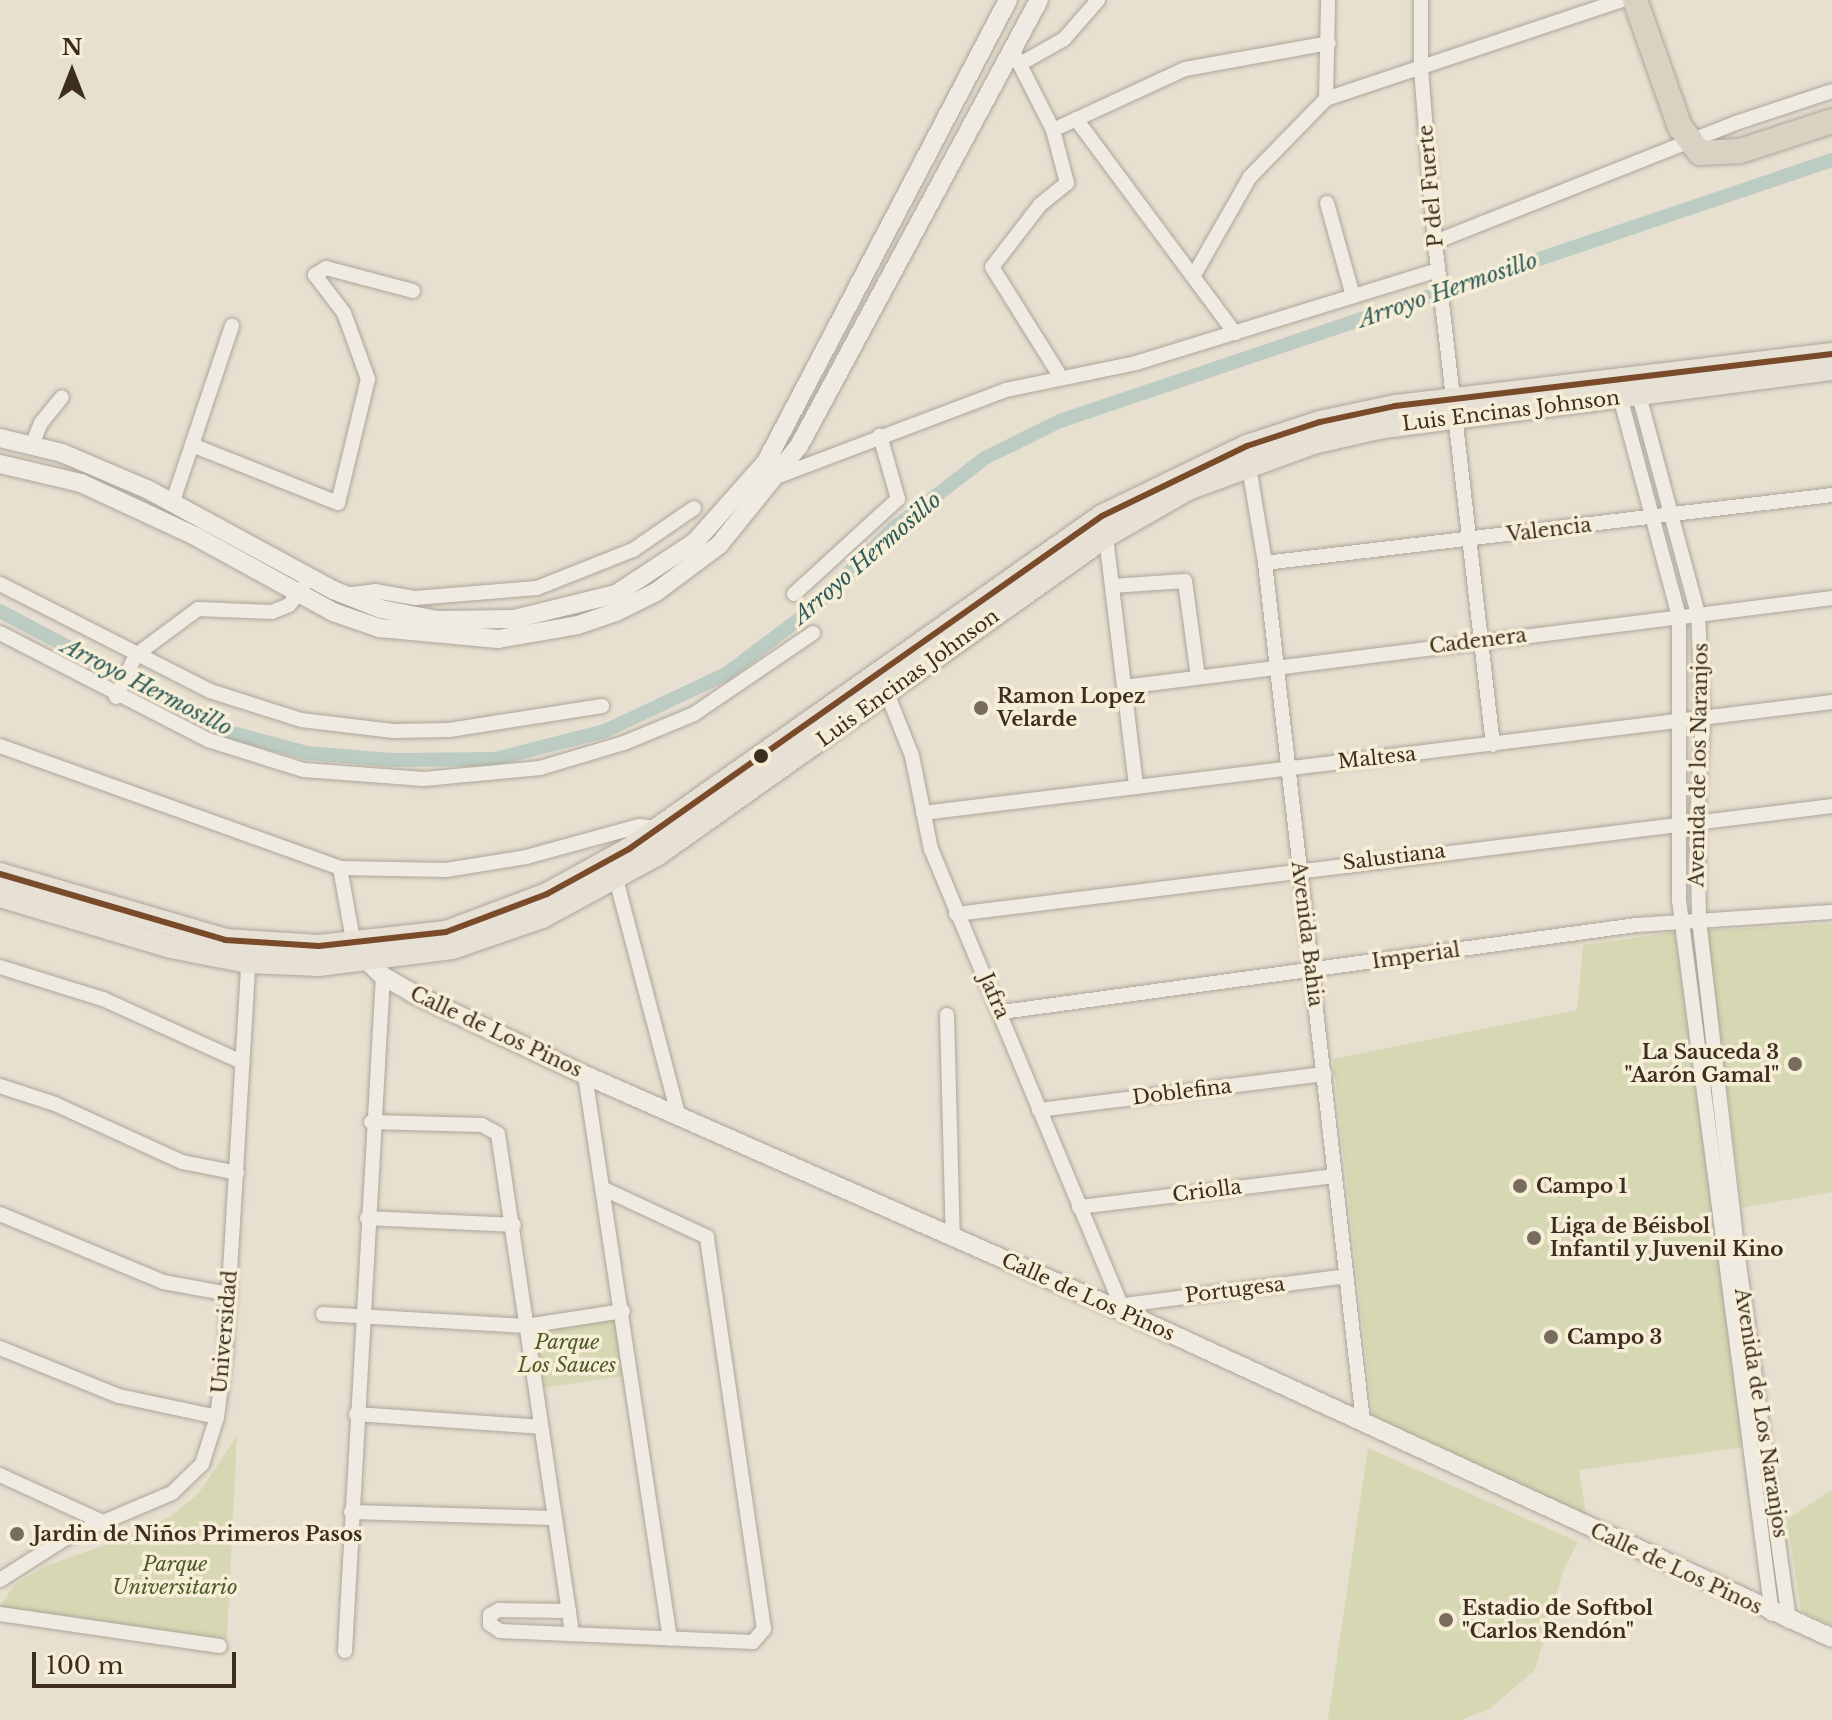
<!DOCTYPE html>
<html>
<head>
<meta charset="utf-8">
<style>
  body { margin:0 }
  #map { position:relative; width:1832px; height:1720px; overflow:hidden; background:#e7e0d1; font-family:"Libre Baskerville",serif }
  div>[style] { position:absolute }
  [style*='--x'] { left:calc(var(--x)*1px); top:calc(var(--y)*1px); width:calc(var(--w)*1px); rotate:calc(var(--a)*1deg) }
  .green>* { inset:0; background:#d6d7b3; transform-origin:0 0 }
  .canal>* { height:14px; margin:-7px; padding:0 7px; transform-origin:7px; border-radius:7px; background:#bcccc2 }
  .roads { filter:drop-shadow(0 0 2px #ada599) drop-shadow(0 0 2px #ada599) }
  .street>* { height:14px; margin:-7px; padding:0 7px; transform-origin:7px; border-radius:7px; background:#efebe3 }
  .secondary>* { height:18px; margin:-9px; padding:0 9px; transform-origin:9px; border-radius:9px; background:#efebe3 }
  .primary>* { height:22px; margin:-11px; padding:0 11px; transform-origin:11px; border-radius:11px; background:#e6e1d4 }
  .highway>* { height:24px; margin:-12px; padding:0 12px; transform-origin:12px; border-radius:12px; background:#dad1c2 }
  .bus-1>* { height:6px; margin:-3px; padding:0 3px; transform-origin:3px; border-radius:3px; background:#7a4b2a }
  .dots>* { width:22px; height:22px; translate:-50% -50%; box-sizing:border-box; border:4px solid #f7eed8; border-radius:50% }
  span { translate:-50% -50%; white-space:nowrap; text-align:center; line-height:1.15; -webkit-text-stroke:7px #f7eed8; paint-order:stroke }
  .street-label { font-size:20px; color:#3d2e20 }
  .poi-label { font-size:20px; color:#3d2e20; font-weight:700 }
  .left { translate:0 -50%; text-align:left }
  .right { translate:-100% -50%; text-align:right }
  .park-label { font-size:20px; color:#4d5a26; font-style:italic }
  .water-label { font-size:22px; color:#2f5d5a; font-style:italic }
  .north { position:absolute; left:32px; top:32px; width:80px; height:80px; -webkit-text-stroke:6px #f7eed8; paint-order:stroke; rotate:0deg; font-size:22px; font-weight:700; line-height:32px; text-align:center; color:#3d2e20 }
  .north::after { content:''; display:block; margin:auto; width:28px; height:36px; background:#3d2e20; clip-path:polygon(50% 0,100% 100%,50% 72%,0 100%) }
  .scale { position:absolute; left:32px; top:1652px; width:204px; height:36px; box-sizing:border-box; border:4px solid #3d2e20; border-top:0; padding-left:10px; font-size:24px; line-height:28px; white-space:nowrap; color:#3d2e20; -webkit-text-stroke:6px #f7eed8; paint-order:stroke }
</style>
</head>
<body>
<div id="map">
  <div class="green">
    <i style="clip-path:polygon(1832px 924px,1832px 1192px,1742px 1208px,1707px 930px)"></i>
    <i style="clip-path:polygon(1675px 932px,1744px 1447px,1579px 1470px,1586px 1515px,1373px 1416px,1333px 1059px,1577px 1010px,1583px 945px)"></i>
    <i style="left:622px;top:1318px;width:58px;height:91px;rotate:82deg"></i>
    <i style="clip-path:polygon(237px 1436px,227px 1639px,0 1607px,14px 1585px,45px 1566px,128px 1537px,171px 1516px,198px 1494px)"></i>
    <i style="clip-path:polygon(1368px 1448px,1578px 1542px,1563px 1571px,1535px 1670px,1491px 1708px,1461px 1720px,1328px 1720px)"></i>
    <i style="clip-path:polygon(1832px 1490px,1832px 1626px,1801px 1611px,1787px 1519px)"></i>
  </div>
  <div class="canal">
    <i style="--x:0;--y:611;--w:259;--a:27.9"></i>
    <i style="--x:229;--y:732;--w:81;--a:15.1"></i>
    <i style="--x:307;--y:753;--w:85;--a:4.7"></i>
    <i style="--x:392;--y:760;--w:103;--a:-0.6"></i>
    <i style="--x:495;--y:759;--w:114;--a:-14.3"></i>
    <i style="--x:605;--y:731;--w:134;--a:-25.2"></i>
    <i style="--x:726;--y:674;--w:104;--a:-36.8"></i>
    <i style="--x:809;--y:612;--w:120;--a:-44.7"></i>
    <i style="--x:894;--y:528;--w:115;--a:-37.6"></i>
    <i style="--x:985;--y:458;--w:84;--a:-26.3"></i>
    <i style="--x:1060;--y:421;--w:815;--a:-18.68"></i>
  </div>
  <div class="roads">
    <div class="street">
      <i style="--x:1421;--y:0;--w:69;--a:90"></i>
      <i style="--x:1421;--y:69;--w:174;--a:85.4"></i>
      <i style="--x:1435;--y:242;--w:506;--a:83.42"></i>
      <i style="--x:1013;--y:51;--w:89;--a:63.1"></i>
      <i style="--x:1053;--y:130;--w:145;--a:-24.8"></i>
      <i style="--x:1185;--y:69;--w:146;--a:-10.2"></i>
      <i style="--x:1020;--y:64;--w:51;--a:-29.6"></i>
      <i style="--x:1064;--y:39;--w:52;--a:-48.9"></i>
      <i style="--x:1326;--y:99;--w:99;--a:-88.8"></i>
      <i style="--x:1076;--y:119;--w:267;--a:53.4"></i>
      <i style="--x:1053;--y:130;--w:55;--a:75.2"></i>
      <i style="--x:1067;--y:183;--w:35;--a:141"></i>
      <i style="--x:1040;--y:205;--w:78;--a:127.7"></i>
      <i style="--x:992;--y:267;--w:128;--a:58"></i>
      <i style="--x:1327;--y:203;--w:97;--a:74.4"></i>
      <i style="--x:1435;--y:242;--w:324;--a:-21.6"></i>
      <i style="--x:1736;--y:123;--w:101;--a:-18.4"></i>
      <i style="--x:1194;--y:275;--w:113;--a:-60.3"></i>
      <i style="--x:1250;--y:177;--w:109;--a:-45.7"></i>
      <i style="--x:1326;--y:99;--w:312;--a:-18.5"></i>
      <i style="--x:1637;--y:388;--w:234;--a:74.9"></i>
      <i style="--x:1698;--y:614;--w:103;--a:87.2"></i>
      <i style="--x:1703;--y:717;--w:104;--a:93.3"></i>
      <i style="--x:1697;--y:821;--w:98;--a:88.8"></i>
      <i style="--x:1699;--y:919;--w:340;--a:83.4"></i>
      <i style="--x:1738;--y:1257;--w:368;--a:82"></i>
      <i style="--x:1618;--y:389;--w:235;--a:75"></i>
      <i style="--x:1679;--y:616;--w:284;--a:90"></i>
      <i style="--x:1679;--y:900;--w:720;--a:82.58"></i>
      <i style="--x:32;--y:445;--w:24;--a:-68"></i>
      <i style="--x:41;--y:423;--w:33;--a:-51"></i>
      <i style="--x:192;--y:445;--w:157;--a:21.7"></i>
      <i style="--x:338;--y:503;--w:128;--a:-76.4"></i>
      <i style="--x:368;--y:379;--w:70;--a:-110"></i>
      <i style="--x:344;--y:313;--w:48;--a:-127.3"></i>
      <i style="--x:315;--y:275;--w:13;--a:-32"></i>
      <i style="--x:326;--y:268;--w:90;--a:14.8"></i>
      <i style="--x:1248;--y:461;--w:103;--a:80.5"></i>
      <i style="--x:1265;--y:563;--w:865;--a:83.49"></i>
      <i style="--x:776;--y:477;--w:246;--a:-20.7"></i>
      <i style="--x:1006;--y:390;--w:133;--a:-11.7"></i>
      <i style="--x:1136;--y:363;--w:316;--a:-17.1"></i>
      <i style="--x:173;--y:501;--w:185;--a:-71.4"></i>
      <i style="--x:1105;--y:529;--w:260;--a:83.1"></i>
      <i style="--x:1265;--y:563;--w:571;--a:-6.84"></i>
      <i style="--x:0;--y:584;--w:236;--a:27"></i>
      <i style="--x:210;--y:691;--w:96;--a:17.7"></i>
      <i style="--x:301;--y:720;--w:93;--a:6.8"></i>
      <i style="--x:393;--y:731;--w:56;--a:-1"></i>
      <i style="--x:449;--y:730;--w:155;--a:-8.9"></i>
      <i style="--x:1112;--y:586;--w:73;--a:-3.9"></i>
      <i style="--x:1185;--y:581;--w:97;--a:82.3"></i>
      <i style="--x:794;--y:594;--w:141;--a:-42.4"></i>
      <i style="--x:898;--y:499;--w:66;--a:-105.9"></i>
      <i style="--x:344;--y:595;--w:31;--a:-7"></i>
      <i style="--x:375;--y:591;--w:41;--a:9.9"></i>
      <i style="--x:415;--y:598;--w:122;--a:-4.7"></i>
      <i style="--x:537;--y:588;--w:103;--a:-21.6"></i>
      <i style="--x:633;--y:550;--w:74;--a:-34.5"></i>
      <i style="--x:0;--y:633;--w:234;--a:27.2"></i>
      <i style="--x:208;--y:740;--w:101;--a:17.4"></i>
      <i style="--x:304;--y:770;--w:120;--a:4.3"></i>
      <i style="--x:424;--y:779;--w:117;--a:-5.4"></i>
      <i style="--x:540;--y:768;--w:88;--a:-16.6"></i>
      <i style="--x:624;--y:743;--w:76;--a:-22.5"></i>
      <i style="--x:694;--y:714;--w:144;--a:-34.2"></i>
      <i style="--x:1124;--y:687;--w:714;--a:-7.16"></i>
      <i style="--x:885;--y:688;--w:73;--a:68.3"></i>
      <i style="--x:912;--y:756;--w:95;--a:78.5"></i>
      <i style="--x:931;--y:849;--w:502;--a:67.37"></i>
      <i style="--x:116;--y:697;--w:47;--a:-64.5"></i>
      <i style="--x:136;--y:655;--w:77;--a:-36.6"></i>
      <i style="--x:198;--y:609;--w:74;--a:2.3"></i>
      <i style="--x:272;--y:612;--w:18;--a:-22"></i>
      <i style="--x:289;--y:605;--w:22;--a:-51"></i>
      <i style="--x:0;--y:746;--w:361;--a:19.7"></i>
      <i style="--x:340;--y:868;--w:106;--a:1.1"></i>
      <i style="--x:446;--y:870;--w:81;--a:-9.2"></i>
      <i style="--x:526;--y:857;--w:117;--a:-15.3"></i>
      <i style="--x:639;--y:826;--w:18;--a:6"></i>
      <i style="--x:923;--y:813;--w:916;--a:-6.96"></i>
      <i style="--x:340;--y:868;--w:78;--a:79.7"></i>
      <i style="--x:616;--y:879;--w:246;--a:75.2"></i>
      <i style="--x:956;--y:914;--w:883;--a:-7.03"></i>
      <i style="--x:0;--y:967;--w:108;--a:17.3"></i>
      <i style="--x:103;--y:999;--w:153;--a:24.4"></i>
      <i style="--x:1002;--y:1012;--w:640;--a:-7.81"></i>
      <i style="--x:1636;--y:925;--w:196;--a:-3.8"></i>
      <i style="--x:947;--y:1015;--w:222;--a:88.5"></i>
      <i style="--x:585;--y:1075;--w:570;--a:81.43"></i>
      <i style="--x:0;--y:1086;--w:58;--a:18.1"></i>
      <i style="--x:55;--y:1104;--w:140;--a:24.5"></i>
      <i style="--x:182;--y:1162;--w:56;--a:11.3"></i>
      <i style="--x:1039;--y:1110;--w:288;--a:-7.2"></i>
      <i style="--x:371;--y:1122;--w:111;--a:1.5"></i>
      <i style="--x:482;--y:1125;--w:18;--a:29"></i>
      <i style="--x:498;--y:1134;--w:504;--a:81.56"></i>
      <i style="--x:1079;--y:1207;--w:257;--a:-6.9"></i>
      <i style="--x:0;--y:1214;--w:177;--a:22.6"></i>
      <i style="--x:163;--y:1282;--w:68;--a:10.2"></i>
      <i style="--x:367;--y:1218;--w:147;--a:2.7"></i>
      <i style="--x:1124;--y:1305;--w:224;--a:-7.4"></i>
      <i style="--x:323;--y:1314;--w:203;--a:3.4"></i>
      <i style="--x:526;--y:1326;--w:98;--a:-8.8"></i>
      <i style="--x:0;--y:1348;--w:128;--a:22"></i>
      <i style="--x:119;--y:1396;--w:100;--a:12.1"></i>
      <i style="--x:356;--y:1414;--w:184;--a:4"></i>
      <i style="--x:0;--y:1475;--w:115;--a:24.6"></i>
      <i style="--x:351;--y:1512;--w:204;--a:1.7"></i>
      <i style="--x:0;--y:1580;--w:78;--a:-32.5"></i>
      <i style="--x:66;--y:1538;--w:115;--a:-23"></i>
      <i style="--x:172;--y:1493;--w:42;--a:-44"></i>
      <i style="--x:202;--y:1464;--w:49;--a:-72.3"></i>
      <i style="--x:217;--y:1417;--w:62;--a:-82.5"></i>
      <i style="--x:225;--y:1356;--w:401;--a:-86.6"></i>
      <i style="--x:569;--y:1611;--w:70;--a:-179.2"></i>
      <i style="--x:499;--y:1610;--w:10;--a:151"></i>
      <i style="--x:490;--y:1615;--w:9;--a:90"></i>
      <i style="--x:490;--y:1624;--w:12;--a:35"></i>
      <i style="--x:500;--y:1631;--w:253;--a:2.5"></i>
      <i style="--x:753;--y:1642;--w:17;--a:-50"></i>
      <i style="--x:764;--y:1629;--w:396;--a:-98.3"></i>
      <i style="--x:707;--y:1237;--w:111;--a:-155"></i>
      <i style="--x:0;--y:1614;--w:222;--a:8.3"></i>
      <i style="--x:345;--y:1651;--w:676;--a:-86.78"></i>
    </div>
    <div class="secondary">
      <i style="--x:0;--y:438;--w:64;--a:13.6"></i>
      <i style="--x:62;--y:453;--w:92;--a:23"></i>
      <i style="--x:147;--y:489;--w:212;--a:28.5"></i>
      <i style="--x:333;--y:590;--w:52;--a:21.6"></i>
      <i style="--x:381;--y:609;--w:57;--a:11.1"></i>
      <i style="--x:437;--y:620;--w:77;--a:-0.7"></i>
      <i style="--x:514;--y:619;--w:105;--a:-13.8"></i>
      <i style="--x:616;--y:594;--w:95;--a:-33.4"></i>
      <i style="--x:695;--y:542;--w:107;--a:-48.4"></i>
      <i style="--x:766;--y:462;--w:522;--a:-62.35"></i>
      <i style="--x:0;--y:464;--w:83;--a:13.2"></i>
      <i style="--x:81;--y:483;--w:126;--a:24.9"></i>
      <i style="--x:195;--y:536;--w:158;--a:28.8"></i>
      <i style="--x:333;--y:612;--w:49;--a:19.2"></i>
      <i style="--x:379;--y:628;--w:120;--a:5.3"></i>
      <i style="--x:498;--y:639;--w:81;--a:-9.9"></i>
      <i style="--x:578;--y:625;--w:40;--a:-18.9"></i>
      <i style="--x:616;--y:612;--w:45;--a:-26.6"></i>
      <i style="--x:656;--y:592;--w:79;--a:-36.7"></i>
      <i style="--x:719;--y:545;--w:127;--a:-51.1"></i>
      <i style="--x:799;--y:446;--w:506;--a:-61.71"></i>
      <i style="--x:357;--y:951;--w:36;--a:44"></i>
      <i style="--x:383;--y:976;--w:34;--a:30"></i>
      <i style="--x:412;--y:993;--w:191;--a:25.4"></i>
      <i style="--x:585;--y:1075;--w:589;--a:23.74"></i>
      <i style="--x:1124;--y:1312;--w:779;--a:24.72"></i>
    </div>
    <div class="primary">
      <i style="--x:0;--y:874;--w:234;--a:16.3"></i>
      <i style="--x:225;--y:940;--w:94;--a:3.7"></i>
      <i style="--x:319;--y:946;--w:128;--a:-6.3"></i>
      <i style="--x:446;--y:932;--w:108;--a:-20.6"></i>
      <i style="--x:547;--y:894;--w:94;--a:-28.8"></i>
      <i style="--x:629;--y:849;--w:578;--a:-35.15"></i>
      <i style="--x:1102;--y:516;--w:161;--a:-25.8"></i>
      <i style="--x:1247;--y:446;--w:77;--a:-18.2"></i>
      <i style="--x:1320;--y:422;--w:77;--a:-12"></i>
      <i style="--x:1395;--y:406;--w:440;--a:-6.8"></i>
      <i style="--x:0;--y:896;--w:178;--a:16.6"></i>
      <i style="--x:171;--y:947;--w:78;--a:11"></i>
      <i style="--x:248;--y:962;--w:71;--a:2.4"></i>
      <i style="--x:319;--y:965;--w:134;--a:-7.3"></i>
      <i style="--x:452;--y:948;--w:95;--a:-19"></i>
      <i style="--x:542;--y:917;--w:132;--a:-28.5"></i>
      <i style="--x:658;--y:854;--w:549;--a:-35.37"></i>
      <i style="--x:1106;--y:536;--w:95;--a:-29.8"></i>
      <i style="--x:1188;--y:489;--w:133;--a:-20.2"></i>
      <i style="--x:1313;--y:443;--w:67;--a:-13"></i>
      <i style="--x:1378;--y:428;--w:458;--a:-7.4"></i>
    </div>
    <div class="highway">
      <i style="--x:1635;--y:0;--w:135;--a:70.5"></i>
      <i style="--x:1680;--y:127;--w:33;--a:52"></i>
      <i style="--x:1700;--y:153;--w:40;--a:-2.9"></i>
      <i style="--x:1740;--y:151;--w:97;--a:-18.1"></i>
    </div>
  </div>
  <div class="bus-1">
    <i style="--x:0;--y:874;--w:234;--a:16.3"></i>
    <i style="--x:225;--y:940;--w:94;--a:3.7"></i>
    <i style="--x:319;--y:946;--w:128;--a:-6.3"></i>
    <i style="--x:446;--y:932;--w:108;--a:-20.6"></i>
    <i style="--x:547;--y:894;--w:94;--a:-28.8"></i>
    <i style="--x:629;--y:849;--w:578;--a:-35.15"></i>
    <i style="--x:1102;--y:516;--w:161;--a:-25.8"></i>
    <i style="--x:1247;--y:446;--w:77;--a:-18.2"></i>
    <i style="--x:1320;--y:422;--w:77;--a:-12"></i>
    <i style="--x:1395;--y:406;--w:440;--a:-6.8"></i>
  </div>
  <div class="dots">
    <i style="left:981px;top:708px;background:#786c5e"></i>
    <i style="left:761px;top:756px;background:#3d2e20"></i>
    <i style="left:1795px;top:1064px;background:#786c5e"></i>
    <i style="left:1520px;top:1186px;background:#786c5e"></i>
    <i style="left:1534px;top:1238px;background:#786c5e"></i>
    <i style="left:1551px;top:1337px;background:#786c5e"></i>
    <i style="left:17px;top:1534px;background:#786c5e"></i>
    <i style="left:1446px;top:1620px;background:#786c5e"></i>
  </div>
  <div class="street-label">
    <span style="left:1431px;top:186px;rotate:-95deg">P del Fuerte</span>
    <span style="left:1511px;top:411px;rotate:-7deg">Luis Encinas Johnson</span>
    <span style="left:1549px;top:530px;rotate:-7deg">Valencia</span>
    <span style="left:1478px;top:641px;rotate:-7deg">Cadenera</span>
    <span style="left:908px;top:678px;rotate:-36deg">Luis Encinas Johnson</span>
    <span style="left:1377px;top:758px;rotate:-6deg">Maltesa</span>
    <span style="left:1699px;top:765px;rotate:-89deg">Avenida de los Naranjos</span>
    <span style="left:1394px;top:857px;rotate:-7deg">Salustiana</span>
    <span style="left:1307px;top:934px;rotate:83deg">Avenida Bahia</span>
    <span style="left:1416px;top:956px;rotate:-8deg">Imperial</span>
    <span style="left:994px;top:996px;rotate:66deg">Jafra</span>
    <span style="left:496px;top:1032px;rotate:25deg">Calle de Los Pinos</span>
    <span style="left:1182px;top:1092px;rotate:-7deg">Doblefina</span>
    <span style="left:1207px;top:1191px;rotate:-7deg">Criolla</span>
    <span style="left:1235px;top:1290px;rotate:-7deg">Portugesa</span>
    <span style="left:1088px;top:1297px;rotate:24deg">Calle de Los Pinos</span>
    <span style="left:225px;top:1332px;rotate:-85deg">Universidad</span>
    <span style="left:1761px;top:1413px;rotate:81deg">Avenida de Los Naranjos</span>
    <span style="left:1676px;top:1569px;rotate:25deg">Calle de Los Pinos</span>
  </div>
  <div class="poi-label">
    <span class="left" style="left:997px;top:708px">Ramon Lopez<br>Velarde</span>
    <span class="right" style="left:1779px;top:1064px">La Sauceda 3<br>"Aarón Gamal"</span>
    <span class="left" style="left:1536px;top:1186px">Campo 1</span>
    <span class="left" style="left:1550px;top:1238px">Liga de Béisbol<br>Infantil y Juvenil Kino</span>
    <span class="left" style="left:1567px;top:1337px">Campo 3</span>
    <span class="left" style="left:33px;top:1534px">Jardin de Niños Primeros Pasos</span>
    <span class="left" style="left:1462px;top:1620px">Estadio de Softbol<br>"Carlos Rendón"</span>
  </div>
  <div class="park-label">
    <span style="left:567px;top:1354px">Parque<br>Los Sauces</span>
    <span style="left:175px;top:1576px">Parque<br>Universitario</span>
  </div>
  <div class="water-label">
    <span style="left:1448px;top:290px;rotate:-19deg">Arroyo Hermosillo</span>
    <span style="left:867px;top:558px;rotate:-41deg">Arroyo Hermosillo</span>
    <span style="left:147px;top:687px;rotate:27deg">Arroyo Hermosillo</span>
  </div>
  <div class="north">N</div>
  <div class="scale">100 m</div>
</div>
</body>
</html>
